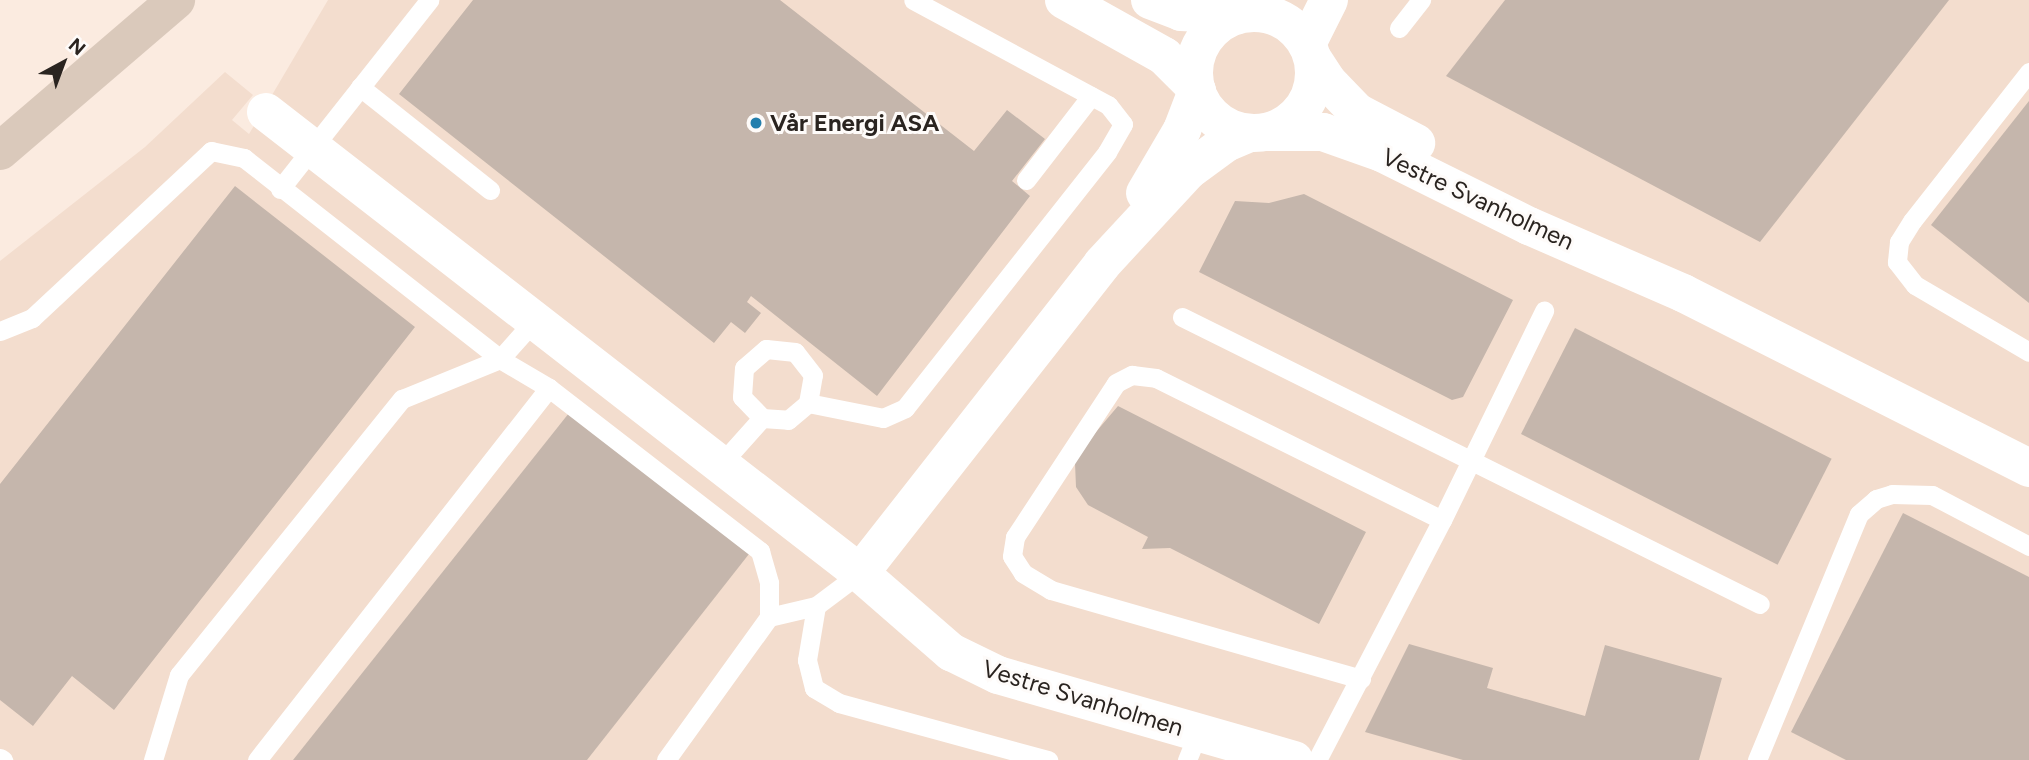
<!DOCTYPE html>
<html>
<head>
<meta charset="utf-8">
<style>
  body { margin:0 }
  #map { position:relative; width:2029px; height:760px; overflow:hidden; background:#fbebe0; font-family:Figtree,sans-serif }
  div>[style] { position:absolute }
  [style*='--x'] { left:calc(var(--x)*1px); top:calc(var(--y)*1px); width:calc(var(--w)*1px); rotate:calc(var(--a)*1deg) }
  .built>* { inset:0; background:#f3ddce }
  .building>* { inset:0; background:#c5b6ac; transform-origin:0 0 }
  .lane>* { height:19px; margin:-9.5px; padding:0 9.5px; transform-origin:9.5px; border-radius:9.5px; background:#fff }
  .street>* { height:38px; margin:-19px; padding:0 19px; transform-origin:19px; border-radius:19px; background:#fff }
  .street>.ring { margin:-19px; padding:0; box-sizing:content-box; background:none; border:38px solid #fff; border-radius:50% }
  .secondary>* { height:38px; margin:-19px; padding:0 19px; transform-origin:19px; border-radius:19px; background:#dac9bb }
  .dots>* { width:19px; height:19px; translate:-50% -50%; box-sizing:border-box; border:4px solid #fefbf9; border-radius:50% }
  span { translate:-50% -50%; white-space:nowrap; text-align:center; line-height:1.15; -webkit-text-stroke:6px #fefbf9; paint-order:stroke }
  .poi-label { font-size:24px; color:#2a2420; font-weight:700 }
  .left { translate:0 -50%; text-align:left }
  .street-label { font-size:24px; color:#2a2420 }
  .north { position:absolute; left:28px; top:28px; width:70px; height:70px; -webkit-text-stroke:5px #fefbf9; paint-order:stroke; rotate:41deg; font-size:19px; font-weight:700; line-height:28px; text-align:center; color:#2a2420 }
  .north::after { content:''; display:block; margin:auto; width:24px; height:32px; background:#2a2420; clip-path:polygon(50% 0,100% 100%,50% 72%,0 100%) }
</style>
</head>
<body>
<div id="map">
  <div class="built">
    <i style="clip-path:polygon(328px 0,2029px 0,2029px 760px,0 760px,0 261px,145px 147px,225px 72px,253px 95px,232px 120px,249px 134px)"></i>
  </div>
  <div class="building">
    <i style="clip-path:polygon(473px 0,780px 0,974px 151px,1007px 110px,1045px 139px,1012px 181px,1030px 196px,877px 396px,751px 296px,747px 302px,761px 313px,745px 333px,731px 322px,714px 343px,399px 94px)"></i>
    <i style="clip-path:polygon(1505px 0,1949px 0,1760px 242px,1446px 76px)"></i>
    <i style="clip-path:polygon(2029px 101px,2029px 303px,1931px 225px)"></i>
    <i style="clip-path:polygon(235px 186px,415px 327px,114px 710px,72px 676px,33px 726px,0 700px,0 484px)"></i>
    <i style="clip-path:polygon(1304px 194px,1513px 300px,1463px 397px,1452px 400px,1199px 272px,1235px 201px,1269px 203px)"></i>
    <i style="left:1575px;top:328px;width:288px;height:119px;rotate:27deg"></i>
    <i style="clip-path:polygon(1118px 406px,1366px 532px,1319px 624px,1170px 548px,1142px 549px,1148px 537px,1088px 505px,1076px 487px,1075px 463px,1079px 452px)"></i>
    <i style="clip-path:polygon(569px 413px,749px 554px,587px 760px,293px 760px)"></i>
    <i style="clip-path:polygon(1903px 513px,2029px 577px,2029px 760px,1846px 760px,1791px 732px)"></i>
    <i style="clip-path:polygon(1409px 644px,1493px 668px,1487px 688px,1585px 716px,1605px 645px,1722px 678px,1699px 760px,1463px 760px,1365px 732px)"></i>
  </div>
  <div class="lane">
    <i style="--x:1399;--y:28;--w:36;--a:-52"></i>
    <i style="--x:2029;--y:72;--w:189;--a:128.1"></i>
    <i style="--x:1912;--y:221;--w:25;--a:122"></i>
    <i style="--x:1899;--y:242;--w:20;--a:96"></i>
    <i style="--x:1897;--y:262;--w:29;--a:52"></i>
    <i style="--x:1915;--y:285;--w:132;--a:30.4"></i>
    <i style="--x:360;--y:87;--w:166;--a:38.4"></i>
    <i style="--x:1026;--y:180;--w:106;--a:-52.3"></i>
    <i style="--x:280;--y:189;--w:241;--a:-51.7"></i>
    <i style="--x:1182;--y:317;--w:645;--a:26.41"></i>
    <i style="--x:0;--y:331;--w:35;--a:-22"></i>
    <i style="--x:32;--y:318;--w:245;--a:-43"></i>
    <i style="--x:211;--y:151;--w:34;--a:12"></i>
    <i style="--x:244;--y:158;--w:325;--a:38.1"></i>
    <i style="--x:500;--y:359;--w:57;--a:30.6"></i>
    <i style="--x:549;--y:388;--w:267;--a:37.7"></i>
    <i style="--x:760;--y:551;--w:33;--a:74"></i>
    <i style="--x:769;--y:583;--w:34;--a:90"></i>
    <i style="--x:769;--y:617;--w:176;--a:125.8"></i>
    <i style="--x:808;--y:403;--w:28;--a:-80"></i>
    <i style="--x:813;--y:375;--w:29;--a:-128"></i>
    <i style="--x:795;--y:352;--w:29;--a:-174"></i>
    <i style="--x:766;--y:349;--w:29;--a:139"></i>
    <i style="--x:744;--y:368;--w:29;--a:94"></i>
    <i style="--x:742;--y:397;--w:29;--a:46"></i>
    <i style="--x:762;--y:418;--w:26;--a:4"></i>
    <i style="--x:788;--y:420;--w:26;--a:-40"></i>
    <i style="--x:808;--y:403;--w:76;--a:11.3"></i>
    <i style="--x:883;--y:418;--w:24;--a:-24"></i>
    <i style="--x:905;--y:408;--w:326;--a:-51.7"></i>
    <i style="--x:1107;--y:152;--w:32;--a:-60"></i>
    <i style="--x:1123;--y:124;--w:24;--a:-128"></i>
    <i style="--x:1108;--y:105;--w:221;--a:-151.7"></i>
    <i style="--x:720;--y:465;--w:63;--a:-48.2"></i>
    <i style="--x:816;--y:606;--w:55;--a:99.5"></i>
    <i style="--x:807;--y:660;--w:29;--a:76"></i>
    <i style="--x:814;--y:688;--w:29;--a:31"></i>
    <i style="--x:839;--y:703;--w:217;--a:15.3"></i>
    <i style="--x:769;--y:617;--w:48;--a:-13.2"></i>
    <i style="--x:816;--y:606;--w:55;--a:-36.9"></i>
    <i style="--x:1361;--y:679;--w:323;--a:-164"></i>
    <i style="--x:1051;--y:590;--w:33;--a:-149"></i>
    <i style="--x:1023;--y:573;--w:20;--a:-123"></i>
    <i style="--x:1012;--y:556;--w:19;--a:-81"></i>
    <i style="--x:1015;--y:537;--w:184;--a:-56.7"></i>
    <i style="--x:1116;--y:383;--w:18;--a:-27"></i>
    <i style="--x:1132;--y:375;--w:24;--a:7"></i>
    <i style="--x:1156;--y:378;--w:319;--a:26.4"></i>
    <i style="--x:0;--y:758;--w:4;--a:34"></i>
    <i style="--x:153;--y:760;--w:89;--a:-73"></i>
    <i style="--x:179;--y:675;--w:355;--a:-51.1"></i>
    <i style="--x:402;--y:399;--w:106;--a:-22.2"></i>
    <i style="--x:500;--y:359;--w:50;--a:-48.3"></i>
    <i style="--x:257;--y:760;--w:473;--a:-51.9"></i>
    <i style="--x:1187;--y:760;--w:29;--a:-68"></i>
    <i style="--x:1317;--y:760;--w:271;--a:-62.5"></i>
    <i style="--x:1442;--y:520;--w:233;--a:-64"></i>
    <i style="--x:1757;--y:760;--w:266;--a:-67.5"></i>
    <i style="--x:1859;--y:514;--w:23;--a:-41"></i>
    <i style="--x:1876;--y:499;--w:17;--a:-17"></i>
    <i style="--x:1892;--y:494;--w:40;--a:1.4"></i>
    <i style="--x:1932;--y:495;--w:110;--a:27.7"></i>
  </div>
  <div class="street">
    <i style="--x:1064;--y:0;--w:115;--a:29.2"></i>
    <i style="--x:1164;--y:56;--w:45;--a:45"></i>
    <i style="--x:1150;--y:0;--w:33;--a:21"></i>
    <i style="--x:1181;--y:12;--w:56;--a:3.1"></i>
    <i class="ring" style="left:1194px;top:13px;width:82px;height:82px"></i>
    <i style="--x:1307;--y:44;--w:49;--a:-63.4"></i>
    <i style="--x:1313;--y:59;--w:27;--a:57"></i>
    <i style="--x:1328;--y:82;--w:42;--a:46"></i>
    <i style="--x:1357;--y:112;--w:67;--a:27.7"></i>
    <i style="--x:266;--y:112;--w:752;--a:37.81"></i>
    <i style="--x:860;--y:573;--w:121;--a:41"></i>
    <i style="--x:951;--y:652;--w:52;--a:26.1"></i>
    <i style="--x:998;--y:675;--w:308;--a:16"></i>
    <i style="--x:1268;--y:132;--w:55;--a:0"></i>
    <i style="--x:1323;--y:132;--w:63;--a:19.6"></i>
    <i style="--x:1382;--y:153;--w:164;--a:26.4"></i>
    <i style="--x:1529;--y:226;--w:168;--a:23.5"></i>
    <i style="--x:1683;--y:293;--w:388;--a:26.8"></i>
    <i style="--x:1145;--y:193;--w:73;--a:-59.6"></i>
    <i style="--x:1182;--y:130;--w:42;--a:-69"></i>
    <i style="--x:860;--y:573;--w:392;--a:-51.9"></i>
    <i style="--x:1102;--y:264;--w:127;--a:-47.2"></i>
    <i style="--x:1188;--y:171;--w:47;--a:-36.4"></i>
    <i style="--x:1226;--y:143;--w:25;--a:-23"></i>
  </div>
  <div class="secondary">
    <i style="--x:0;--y:151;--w:232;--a:-40.6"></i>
  </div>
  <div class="dots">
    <i style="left:756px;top:123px;background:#247fad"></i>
  </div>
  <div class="poi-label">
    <span class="left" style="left:770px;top:123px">Vår Energi ASA</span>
  </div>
  <div class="street-label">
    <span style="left:1478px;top:199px;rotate:25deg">Vestre Svanholmen</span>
    <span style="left:1083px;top:698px;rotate:17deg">Vestre Svanholmen</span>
  </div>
  <div class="north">N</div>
</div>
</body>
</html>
